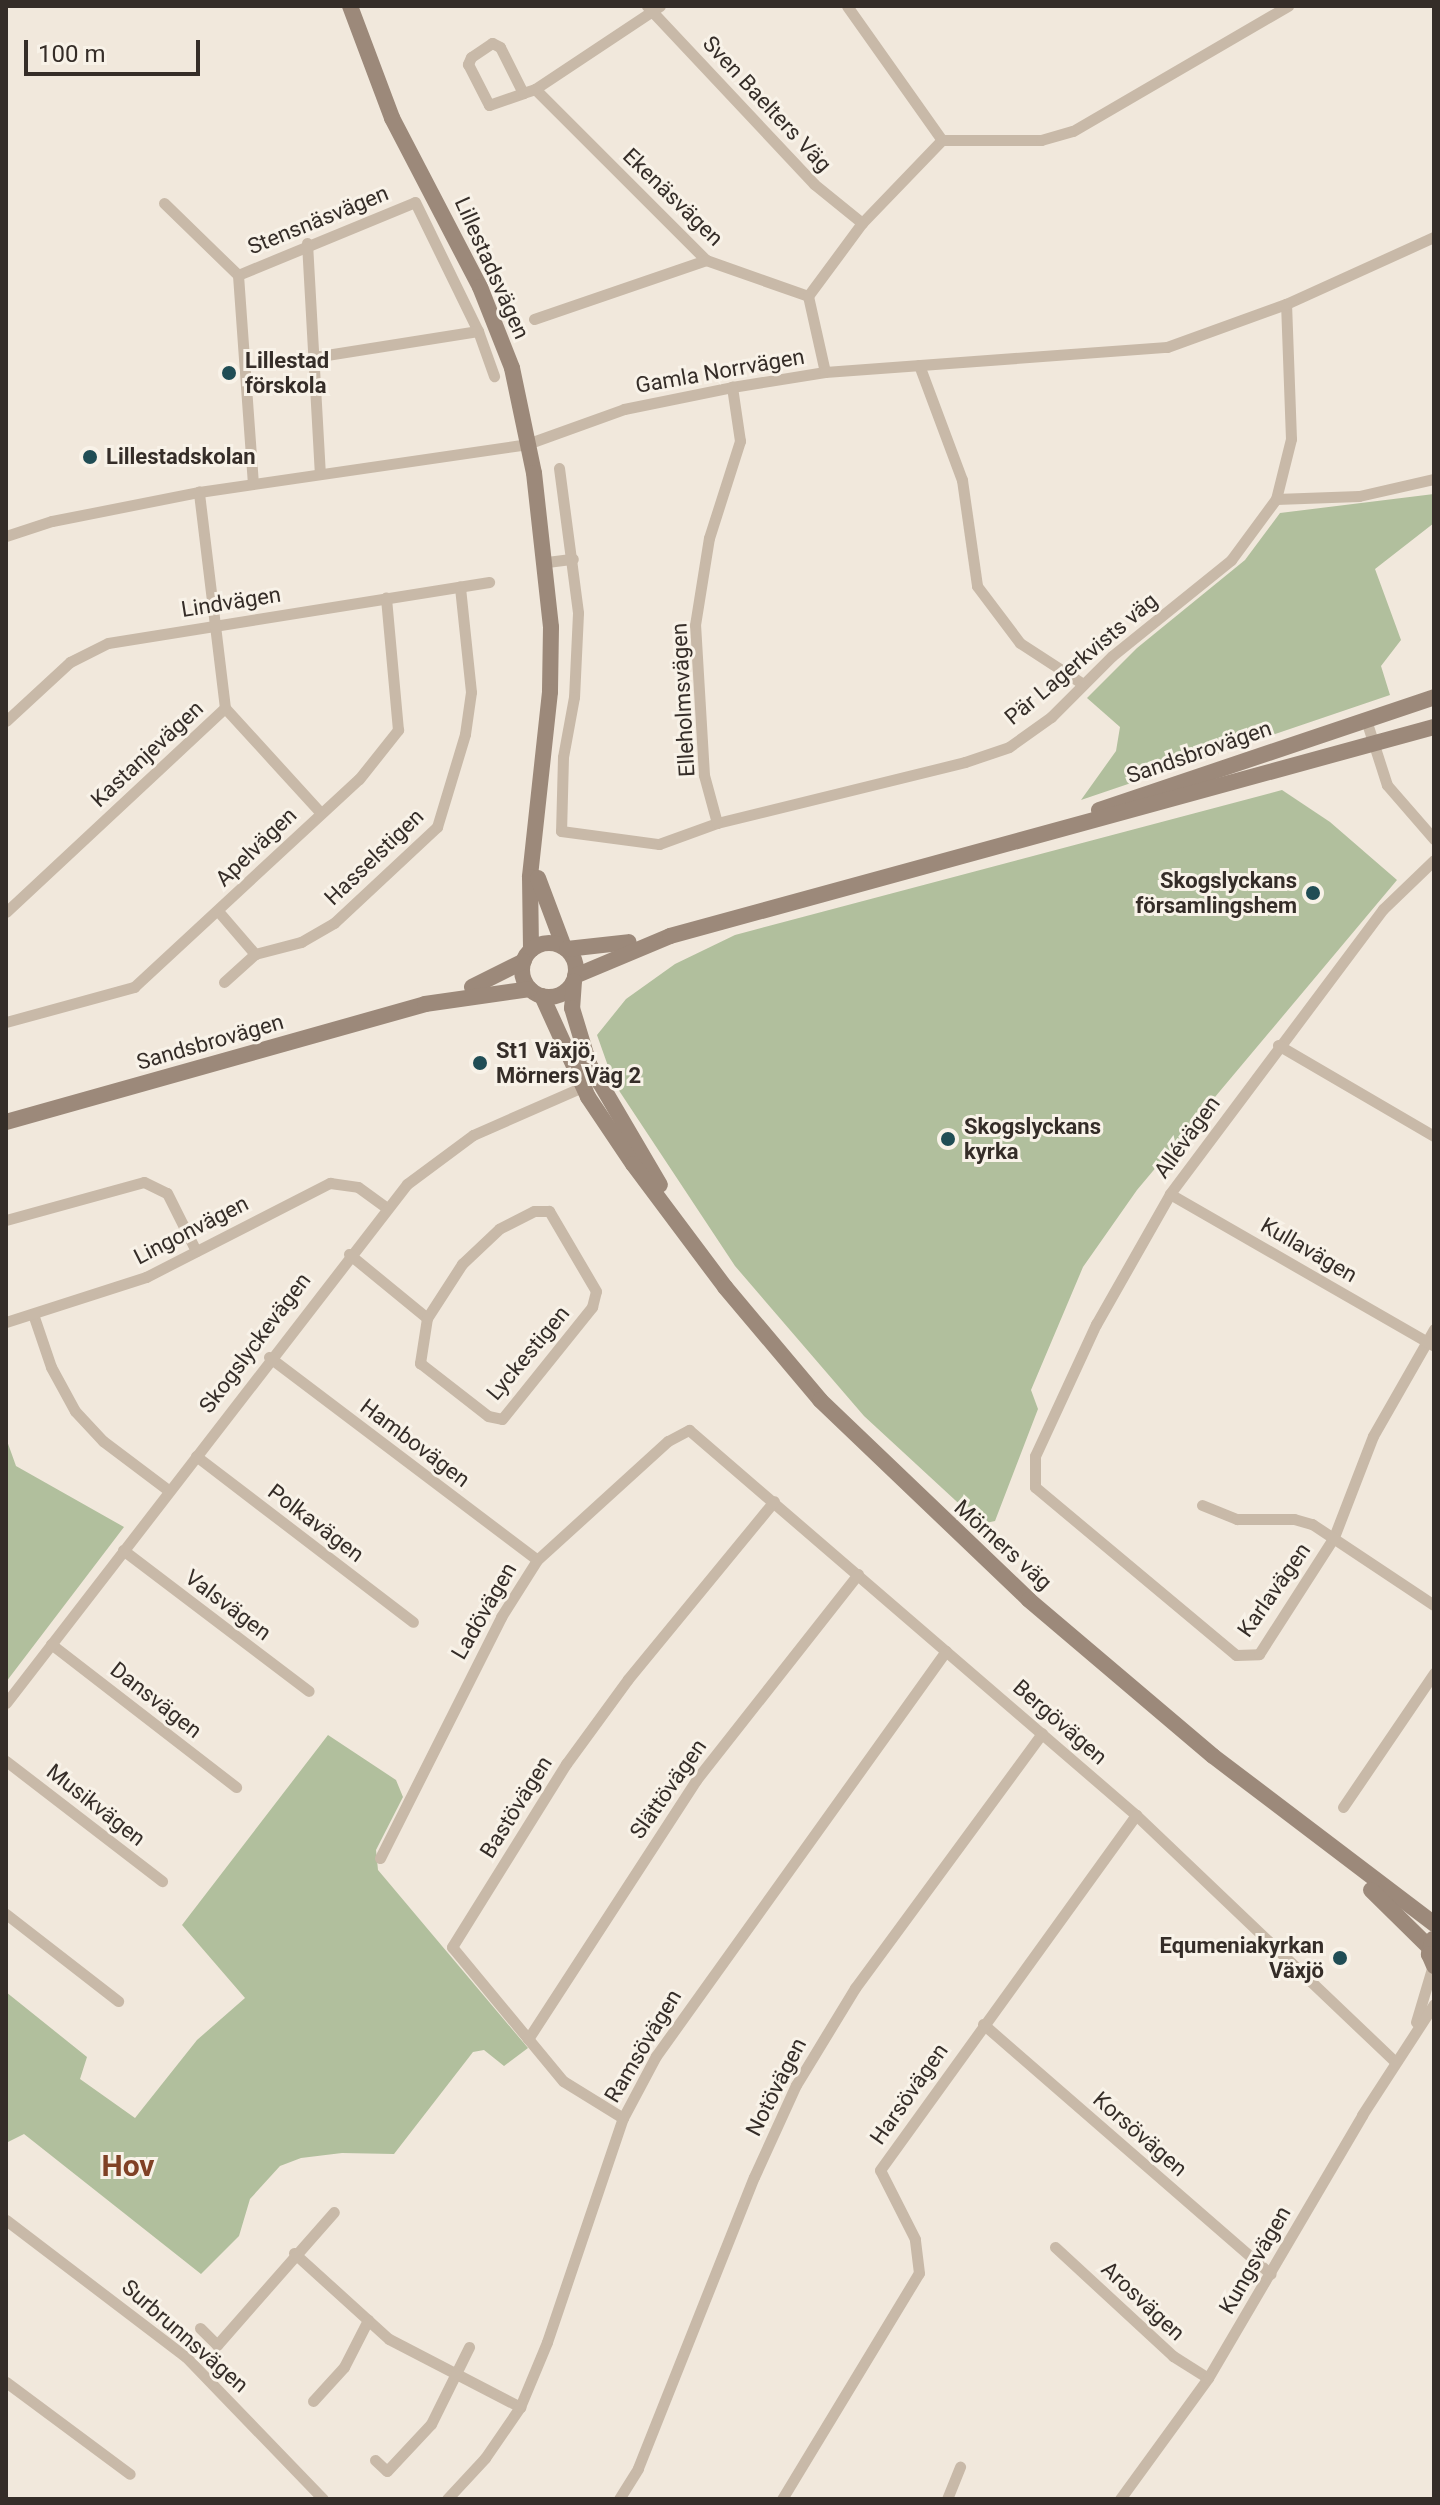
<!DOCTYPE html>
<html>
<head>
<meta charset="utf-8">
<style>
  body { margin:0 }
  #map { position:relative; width:1440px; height:2505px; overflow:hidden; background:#f1e8dc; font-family:Roboto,sans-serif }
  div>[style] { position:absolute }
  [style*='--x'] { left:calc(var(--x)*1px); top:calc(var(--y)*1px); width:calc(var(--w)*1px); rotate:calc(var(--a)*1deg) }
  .green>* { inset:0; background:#b1bf9d }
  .street>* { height:11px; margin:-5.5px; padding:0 5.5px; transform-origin:5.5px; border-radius:5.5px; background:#c8b9a8 }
  .secondary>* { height:16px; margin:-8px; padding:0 8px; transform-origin:8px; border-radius:8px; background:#9c897a }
  .secondary>.ring { margin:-8px; padding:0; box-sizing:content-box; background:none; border:16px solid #9c897a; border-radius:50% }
  .dots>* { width:22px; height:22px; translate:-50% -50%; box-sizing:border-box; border:4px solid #f8f2e8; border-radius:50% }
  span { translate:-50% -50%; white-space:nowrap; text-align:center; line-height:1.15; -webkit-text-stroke:6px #f8f2e8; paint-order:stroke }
  .street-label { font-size:22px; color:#352d28 }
  .poi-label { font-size:22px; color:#352d28; font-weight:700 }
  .left { translate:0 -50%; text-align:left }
  .right { translate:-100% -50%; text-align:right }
  .district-label { font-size:30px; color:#804125; font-weight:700 }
  .frame { position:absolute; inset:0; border:8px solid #352d28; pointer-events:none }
  .scale { position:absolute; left:24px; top:40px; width:176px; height:36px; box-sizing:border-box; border:4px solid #352d28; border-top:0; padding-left:10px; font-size:24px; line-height:28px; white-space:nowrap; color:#352d28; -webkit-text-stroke:6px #f8f2e8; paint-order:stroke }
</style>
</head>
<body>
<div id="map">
  <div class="green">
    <i style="clip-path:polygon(1434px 494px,1434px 523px,1375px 569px,1401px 640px,1381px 666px,1390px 695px,1081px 800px,1116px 751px,1120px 727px,1087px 698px,1137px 648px,1245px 560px,1280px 513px)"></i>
    <i style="clip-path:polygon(1282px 790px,1330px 822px,1397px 880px,1137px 1190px,1083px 1267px,1031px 1390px,1038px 1409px,995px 1521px,981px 1524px,864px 1416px,735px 1266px,614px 1083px,597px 1035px,626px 999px,675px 964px,735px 935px)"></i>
    <i style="clip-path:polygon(6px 1438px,16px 1466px,124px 1527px,6px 1682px)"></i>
    <i style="clip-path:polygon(328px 1735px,396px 1780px,403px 1797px,376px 1850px,378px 1870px,528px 2048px,504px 2066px,484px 2050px,473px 2052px,394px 2154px,342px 2153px,301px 2158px,280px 2166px,250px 2199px,239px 2236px,201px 2274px,24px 2134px,6px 2143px,6px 1992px,87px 2057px,80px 2079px,135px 2118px,197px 2040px,245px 1998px,182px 1925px)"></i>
  </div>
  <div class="street">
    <i style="--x:647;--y:6;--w:244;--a:46.8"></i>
    <i style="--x:814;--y:184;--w:62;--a:39.1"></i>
    <i style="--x:847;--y:6;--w:164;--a:54.7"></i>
    <i style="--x:535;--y:89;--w:242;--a:45"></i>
    <i style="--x:706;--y:260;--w:108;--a:19.4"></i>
    <i style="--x:523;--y:93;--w:51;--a:-116.6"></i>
    <i style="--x:500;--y:47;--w:9;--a:-153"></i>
    <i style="--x:492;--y:43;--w:25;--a:146"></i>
    <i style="--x:471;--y:57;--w:8;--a:113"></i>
    <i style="--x:468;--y:64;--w:46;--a:62.9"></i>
    <i style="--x:489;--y:105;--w:36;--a:-19"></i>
    <i style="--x:523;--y:93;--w:13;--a:-18"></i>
    <i style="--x:535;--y:89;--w:150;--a:-33.6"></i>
    <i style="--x:164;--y:203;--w:103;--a:44.2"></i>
    <i style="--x:307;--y:243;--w:229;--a:86.8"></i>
    <i style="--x:238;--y:275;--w:191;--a:-22.4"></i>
    <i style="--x:415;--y:202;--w:144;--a:64"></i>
    <i style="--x:478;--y:331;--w:48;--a:70.4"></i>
    <i style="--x:238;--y:275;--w:209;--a:85.9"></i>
    <i style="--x:534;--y:319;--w:182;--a:-18.9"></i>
    <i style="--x:314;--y:357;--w:166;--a:-9"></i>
    <i style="--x:919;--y:365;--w:123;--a:69.5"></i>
    <i style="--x:962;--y:480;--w:107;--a:81.9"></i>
    <i style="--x:977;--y:586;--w:71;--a:53"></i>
    <i style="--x:1020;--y:643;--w:75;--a:33.1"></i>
    <i style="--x:825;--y:372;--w:78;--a:-102.6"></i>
    <i style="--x:808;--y:296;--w:91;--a:-53.5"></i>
    <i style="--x:862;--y:223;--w:115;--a:-46.1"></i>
    <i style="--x:942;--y:140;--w:99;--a:0"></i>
    <i style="--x:1041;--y:140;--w:33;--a:-16"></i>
    <i style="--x:1073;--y:131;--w:249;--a:-30.2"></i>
    <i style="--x:559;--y:468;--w:146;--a:82.5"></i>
    <i style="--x:578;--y:613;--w:84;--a:92.7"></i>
    <i style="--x:574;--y:697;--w:61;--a:100.4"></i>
    <i style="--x:563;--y:757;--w:74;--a:91.5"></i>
    <i style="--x:561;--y:831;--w:99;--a:7.6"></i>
    <i style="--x:659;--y:844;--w:62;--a:-19.9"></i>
    <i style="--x:717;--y:823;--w:255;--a:-13.8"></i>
    <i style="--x:965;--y:762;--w:46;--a:-18.8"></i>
    <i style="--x:1009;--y:747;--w:52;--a:-35.5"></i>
    <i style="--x:1051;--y:717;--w:86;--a:-45"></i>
    <i style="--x:1112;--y:656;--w:153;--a:-38.9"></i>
    <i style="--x:1231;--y:560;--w:76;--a:-53.6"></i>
    <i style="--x:1276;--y:499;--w:62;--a:-76"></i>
    <i style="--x:1291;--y:439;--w:135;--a:-92.1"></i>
    <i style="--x:1276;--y:499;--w:83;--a:-2.1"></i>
    <i style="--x:1359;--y:496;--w:77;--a:-12.8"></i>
    <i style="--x:6;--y:536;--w:48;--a:-18.1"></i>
    <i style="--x:52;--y:521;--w:150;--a:-11.2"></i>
    <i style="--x:199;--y:492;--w:331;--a:-8.3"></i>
    <i style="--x:527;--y:444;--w:103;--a:-19.8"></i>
    <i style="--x:624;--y:409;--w:110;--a:-11.5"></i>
    <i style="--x:732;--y:387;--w:94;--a:-9.2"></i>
    <i style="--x:825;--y:372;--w:343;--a:-4.2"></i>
    <i style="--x:1167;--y:347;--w:127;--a:-19.9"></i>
    <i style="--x:1286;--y:304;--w:162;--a:-24.4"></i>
    <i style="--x:547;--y:562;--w:26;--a:-7"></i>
    <i style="--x:225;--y:708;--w:142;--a:47.6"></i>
    <i style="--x:1366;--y:720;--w:68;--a:72.1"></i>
    <i style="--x:1387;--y:785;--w:72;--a:49"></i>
    <i style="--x:6;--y:721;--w:87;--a:-42.7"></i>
    <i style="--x:70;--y:662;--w:42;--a:-26.6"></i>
    <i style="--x:108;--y:643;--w:386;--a:-9.1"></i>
    <i style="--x:717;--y:823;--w:50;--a:-105.2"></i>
    <i style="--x:704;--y:775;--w:150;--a:-93.4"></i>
    <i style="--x:695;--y:625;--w:88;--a:-80.9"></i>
    <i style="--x:709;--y:538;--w:102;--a:-72.3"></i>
    <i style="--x:740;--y:441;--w:55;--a:-98.4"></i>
    <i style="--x:1434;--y:860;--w:71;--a:136.1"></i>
    <i style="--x:1383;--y:909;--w:356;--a:126.8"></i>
    <i style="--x:1170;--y:1194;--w:150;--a:119.6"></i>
    <i style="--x:1096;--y:1324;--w:145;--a:114.8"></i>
    <i style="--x:1035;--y:1456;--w:31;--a:90"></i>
    <i style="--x:1035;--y:1487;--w:262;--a:39.9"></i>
    <i style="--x:1236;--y:1655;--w:23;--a:-2"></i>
    <i style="--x:1259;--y:1654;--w:139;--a:-57.3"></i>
    <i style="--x:1334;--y:1537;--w:108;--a:-68.9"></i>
    <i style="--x:1373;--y:1436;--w:123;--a:-60.3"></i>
    <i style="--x:218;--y:911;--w:57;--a:49.3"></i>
    <i style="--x:255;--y:954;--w:48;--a:-14.6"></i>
    <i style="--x:301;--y:942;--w:38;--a:-30"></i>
    <i style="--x:334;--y:923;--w:141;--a:-43"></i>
    <i style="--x:437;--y:827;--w:97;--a:-73.2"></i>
    <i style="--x:465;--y:734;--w:42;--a:-81.9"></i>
    <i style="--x:471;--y:692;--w:106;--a:-96"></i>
    <i style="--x:6;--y:912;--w:299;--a:-43"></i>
    <i style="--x:225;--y:708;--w:218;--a:-96.9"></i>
    <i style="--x:224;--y:982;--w:42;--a:-42.1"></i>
    <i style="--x:6;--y:1022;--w:133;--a:-15.3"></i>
    <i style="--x:134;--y:987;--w:306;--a:-42.8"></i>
    <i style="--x:359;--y:779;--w:63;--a:-51.5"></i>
    <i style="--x:398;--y:730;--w:133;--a:-95.2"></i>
    <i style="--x:1278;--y:1045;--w:181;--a:30.3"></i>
    <i style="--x:1170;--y:1194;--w:305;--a:29.9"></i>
    <i style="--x:6;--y:1220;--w:143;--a:-15.4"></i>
    <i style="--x:144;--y:1182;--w:25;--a:26"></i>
    <i style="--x:167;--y:1193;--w:65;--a:63.4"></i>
    <i style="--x:349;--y:1254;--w:101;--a:39.4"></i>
    <i style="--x:427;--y:1318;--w:46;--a:98.8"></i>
    <i style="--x:420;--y:1363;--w:86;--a:37.9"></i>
    <i style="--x:488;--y:1416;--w:14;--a:12"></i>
    <i style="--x:502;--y:1419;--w:144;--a:-51.2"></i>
    <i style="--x:592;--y:1307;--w:16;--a:-76"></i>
    <i style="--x:596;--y:1291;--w:93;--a:-120.4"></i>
    <i style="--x:549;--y:1211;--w:15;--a:180"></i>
    <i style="--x:534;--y:1211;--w:39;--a:153"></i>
    <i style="--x:499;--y:1229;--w:51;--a:136.6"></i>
    <i style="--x:462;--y:1264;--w:64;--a:122.9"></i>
    <i style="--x:33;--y:1314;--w:56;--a:71.2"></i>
    <i style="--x:51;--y:1367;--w:50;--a:61.4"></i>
    <i style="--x:75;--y:1411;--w:41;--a:47"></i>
    <i style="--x:103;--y:1441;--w:81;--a:37"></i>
    <i style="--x:6;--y:1322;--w:147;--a:-17.8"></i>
    <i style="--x:146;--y:1277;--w:207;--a:-27.1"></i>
    <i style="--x:330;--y:1183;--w:28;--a:8"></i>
    <i style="--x:358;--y:1187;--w:34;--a:36"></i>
    <i style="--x:269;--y:1357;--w:336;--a:37.1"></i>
    <i style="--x:196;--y:1456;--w:273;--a:37.4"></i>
    <i style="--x:1202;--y:1505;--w:38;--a:22"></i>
    <i style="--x:1237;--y:1519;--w:57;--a:0"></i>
    <i style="--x:1294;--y:1519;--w:19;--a:16"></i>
    <i style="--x:1312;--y:1524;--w:146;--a:33.6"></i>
    <i style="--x:123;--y:1550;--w:233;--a:37.2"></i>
    <i style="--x:51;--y:1644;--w:234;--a:37.7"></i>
    <i style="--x:6;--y:1703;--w:656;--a:-52.31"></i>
    <i style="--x:407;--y:1184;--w:82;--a:-36.6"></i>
    <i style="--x:473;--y:1135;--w:127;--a:-23.7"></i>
    <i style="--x:6;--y:1761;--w:197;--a:37.6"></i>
    <i style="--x:1343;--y:1807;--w:162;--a:-55.8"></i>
    <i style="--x:380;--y:1858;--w:270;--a:-63.3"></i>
    <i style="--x:501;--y:1617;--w:67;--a:-57.7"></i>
    <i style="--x:537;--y:1560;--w:177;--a:-42.3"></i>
    <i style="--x:668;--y:1441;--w:24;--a:-28"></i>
    <i style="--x:689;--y:1430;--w:590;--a:40.74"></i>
    <i style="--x:1136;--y:1815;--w:358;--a:43.6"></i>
    <i style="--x:6;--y:1914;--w:142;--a:37.8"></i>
    <i style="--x:1416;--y:2022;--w:59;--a:-73.4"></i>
    <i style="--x:983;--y:2024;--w:381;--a:41"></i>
    <i style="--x:528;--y:2039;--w:309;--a:-57"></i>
    <i style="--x:696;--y:1780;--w:262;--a:-51.8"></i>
    <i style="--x:623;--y:2118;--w:70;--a:-148.3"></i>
    <i style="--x:563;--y:2081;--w:174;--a:-129.6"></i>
    <i style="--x:452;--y:1947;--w:216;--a:-58.1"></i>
    <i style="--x:566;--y:1764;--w:105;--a:-53.9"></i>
    <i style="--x:628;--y:1679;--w:230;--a:-50.6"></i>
    <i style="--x:6;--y:2220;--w:226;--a:37.3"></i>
    <i style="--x:186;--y:2357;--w:197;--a:46"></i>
    <i style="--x:1055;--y:2247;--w:161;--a:42.7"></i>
    <i style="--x:1173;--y:2356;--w:41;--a:32.2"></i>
    <i style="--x:294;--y:2253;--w:128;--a:42.2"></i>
    <i style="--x:389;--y:2339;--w:148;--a:27.4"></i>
    <i style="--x:200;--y:2328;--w:24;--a:45"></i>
    <i style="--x:217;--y:2345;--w:177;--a:-48.7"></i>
    <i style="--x:6;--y:2382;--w:154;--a:36.6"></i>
    <i style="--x:313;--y:2401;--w:46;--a:-47.6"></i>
    <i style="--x:344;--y:2367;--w:53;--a:-62.9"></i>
    <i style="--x:375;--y:2460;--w:16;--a:43"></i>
    <i style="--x:387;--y:2471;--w:64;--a:-46.9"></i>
    <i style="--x:431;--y:2424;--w:86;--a:-63.7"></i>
    <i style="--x:447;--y:2499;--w:56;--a:-47.2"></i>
    <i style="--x:485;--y:2458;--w:62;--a:-55.5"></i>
    <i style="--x:520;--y:2407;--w:70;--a:-67.4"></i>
    <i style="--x:547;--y:2342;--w:237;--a:-71.3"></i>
    <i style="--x:623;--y:2118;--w:70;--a:-62"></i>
    <i style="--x:656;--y:2056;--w:498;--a:-54.4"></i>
    <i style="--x:619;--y:2499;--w:36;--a:-58"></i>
    <i style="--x:638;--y:2468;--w:313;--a:-68.3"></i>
    <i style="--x:754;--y:2177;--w:101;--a:-65.5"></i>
    <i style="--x:796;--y:2085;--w:114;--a:-58.7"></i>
    <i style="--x:855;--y:1988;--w:316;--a:-53.7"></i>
    <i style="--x:782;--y:2499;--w:264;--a:-58.8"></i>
    <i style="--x:919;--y:2273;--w:34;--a:-97"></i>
    <i style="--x:915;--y:2239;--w:77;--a:-116.9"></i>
    <i style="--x:880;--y:2170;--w:438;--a:-54.2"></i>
    <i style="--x:947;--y:2499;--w:35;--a:-68"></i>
    <i style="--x:1120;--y:2499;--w:150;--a:-54"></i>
    <i style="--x:1208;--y:2378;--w:305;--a:-59.6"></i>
    <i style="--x:1362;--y:2115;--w:132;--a:-57"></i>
  </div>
  <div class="secondary">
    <i style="--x:350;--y:6;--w:120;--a:69.4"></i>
    <i style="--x:392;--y:118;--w:191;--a:62.5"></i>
    <i style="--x:480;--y:287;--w:87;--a:68.4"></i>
    <i style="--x:512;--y:368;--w:107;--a:78.2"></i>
    <i style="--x:534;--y:473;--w:155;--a:83.7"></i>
    <i style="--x:551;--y:627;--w:65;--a:90.9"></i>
    <i style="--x:550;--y:692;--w:186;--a:96.2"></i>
    <i style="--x:530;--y:877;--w:73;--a:89.2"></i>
    <i style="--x:1099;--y:810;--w:354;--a:-18.6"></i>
    <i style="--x:538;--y:878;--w:74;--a:69.4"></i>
    <i class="ring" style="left:522px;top:943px;width:38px;height:38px"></i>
    <i style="--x:567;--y:949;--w:62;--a:-6.4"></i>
    <i style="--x:575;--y:976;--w:103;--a:-22.8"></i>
    <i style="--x:670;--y:936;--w:792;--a:-15.3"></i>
    <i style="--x:574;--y:981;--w:27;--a:94"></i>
    <i style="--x:572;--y:1008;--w:59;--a:73.1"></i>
    <i style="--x:589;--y:1064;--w:140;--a:59.6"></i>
    <i style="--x:472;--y:987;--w:58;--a:-26.6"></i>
    <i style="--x:542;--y:996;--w:111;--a:65.5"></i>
    <i style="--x:588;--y:1097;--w:81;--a:56.1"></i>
    <i style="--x:633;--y:1164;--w:154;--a:53.2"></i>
    <i style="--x:725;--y:1287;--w:148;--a:49.9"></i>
    <i style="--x:820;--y:1400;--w:289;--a:43.7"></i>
    <i style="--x:1029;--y:1600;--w:241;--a:40.3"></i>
    <i style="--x:1213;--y:1756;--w:278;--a:37.2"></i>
    <i style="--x:6;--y:1122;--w:435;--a:-15.7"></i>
    <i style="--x:425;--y:1004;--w:106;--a:-8.1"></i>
    <i style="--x:1371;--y:1890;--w:83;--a:44.5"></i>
    <i style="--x:1433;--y:1939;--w:16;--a:105"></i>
    <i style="--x:1429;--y:1954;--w:13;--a:67"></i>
  </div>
  <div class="dots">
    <i style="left:229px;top:373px;background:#204d55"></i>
    <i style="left:90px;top:457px;background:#204d55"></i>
    <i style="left:1313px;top:893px;background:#204d55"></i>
    <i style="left:480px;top:1063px;background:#204d55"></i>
    <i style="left:948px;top:1139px;background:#204d55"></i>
    <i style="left:1340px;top:1958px;background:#204d55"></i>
  </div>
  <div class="street-label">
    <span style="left:767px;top:104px;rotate:47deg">Sven Baelters Väg</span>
    <span style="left:673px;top:197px;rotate:44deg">Ekenäsvägen</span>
    <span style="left:318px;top:220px;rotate:-22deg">Stensnäsvägen</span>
    <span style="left:492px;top:268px;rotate:66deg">Lillestadsvägen</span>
    <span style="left:720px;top:371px;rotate:-10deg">Gamla Norrvägen</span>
    <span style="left:231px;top:602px;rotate:-9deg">Lindvägen</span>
    <span style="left:1081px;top:659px;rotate:-40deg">Pär Lagerkvists väg</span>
    <span style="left:683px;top:700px;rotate:-93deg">Elleholmsvägen</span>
    <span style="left:1199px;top:752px;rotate:-19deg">Sandsbrovägen</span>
    <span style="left:147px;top:754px;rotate:-43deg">Kastanjevägen</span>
    <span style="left:256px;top:847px;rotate:-44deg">Apelvägen</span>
    <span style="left:374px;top:857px;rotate:-44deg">Hasselstigen</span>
    <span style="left:210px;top:1042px;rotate:-16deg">Sandsbrovägen</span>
    <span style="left:1187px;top:1137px;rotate:-54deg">Allévägen</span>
    <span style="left:191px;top:1230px;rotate:-27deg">Lingonvägen</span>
    <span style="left:1309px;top:1250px;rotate:30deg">Kullavägen</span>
    <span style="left:255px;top:1343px;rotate:-53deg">Skogslyckevägen</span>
    <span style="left:528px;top:1353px;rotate:-50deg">Lyckestigen</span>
    <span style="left:415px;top:1443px;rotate:37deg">Hambovägen</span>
    <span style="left:316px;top:1523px;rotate:37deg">Polkavägen</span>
    <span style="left:1003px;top:1545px;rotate:42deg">Mörners väg</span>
    <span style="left:1274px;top:1590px;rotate:-55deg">Karlavägen</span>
    <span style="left:228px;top:1605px;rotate:37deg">Valsvägen</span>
    <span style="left:484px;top:1611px;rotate:-60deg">Ladövägen</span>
    <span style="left:156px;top:1700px;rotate:38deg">Dansvägen</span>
    <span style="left:1060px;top:1722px;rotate:41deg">Bergövägen</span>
    <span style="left:668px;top:1789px;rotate:-55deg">Slättövägen</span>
    <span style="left:96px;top:1805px;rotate:38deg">Musikvägen</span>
    <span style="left:516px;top:1807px;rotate:-58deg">Bastövägen</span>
    <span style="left:643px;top:2046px;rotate:-59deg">Ramsövägen</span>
    <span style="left:776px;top:2087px;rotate:-63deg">Notövägen</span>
    <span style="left:909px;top:2094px;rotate:-55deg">Harsövägen</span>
    <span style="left:1140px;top:2134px;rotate:41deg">Korsövägen</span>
    <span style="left:1255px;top:2260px;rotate:-60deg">Kungsvägen</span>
    <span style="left:1143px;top:2301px;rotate:43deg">Arosvägen</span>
    <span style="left:185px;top:2336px;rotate:41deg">Surbrunnsvägen</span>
  </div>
  <div class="poi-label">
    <span class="left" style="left:245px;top:373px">Lillestad<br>förskola</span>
    <span class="left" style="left:106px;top:457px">Lillestadskolan</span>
    <span class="right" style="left:1297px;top:893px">Skogslyckans<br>församlingshem</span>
    <span class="left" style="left:496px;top:1063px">St1 Växjö,<br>Mörners Väg 2</span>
    <span class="left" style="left:964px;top:1139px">Skogslyckans<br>kyrka</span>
    <span class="right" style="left:1324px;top:1958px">Equmeniakyrkan<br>Växjö</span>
  </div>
  <div class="district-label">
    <span style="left:128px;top:2166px">Hov</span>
  </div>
  <div class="frame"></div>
  <div class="scale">100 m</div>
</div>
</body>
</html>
